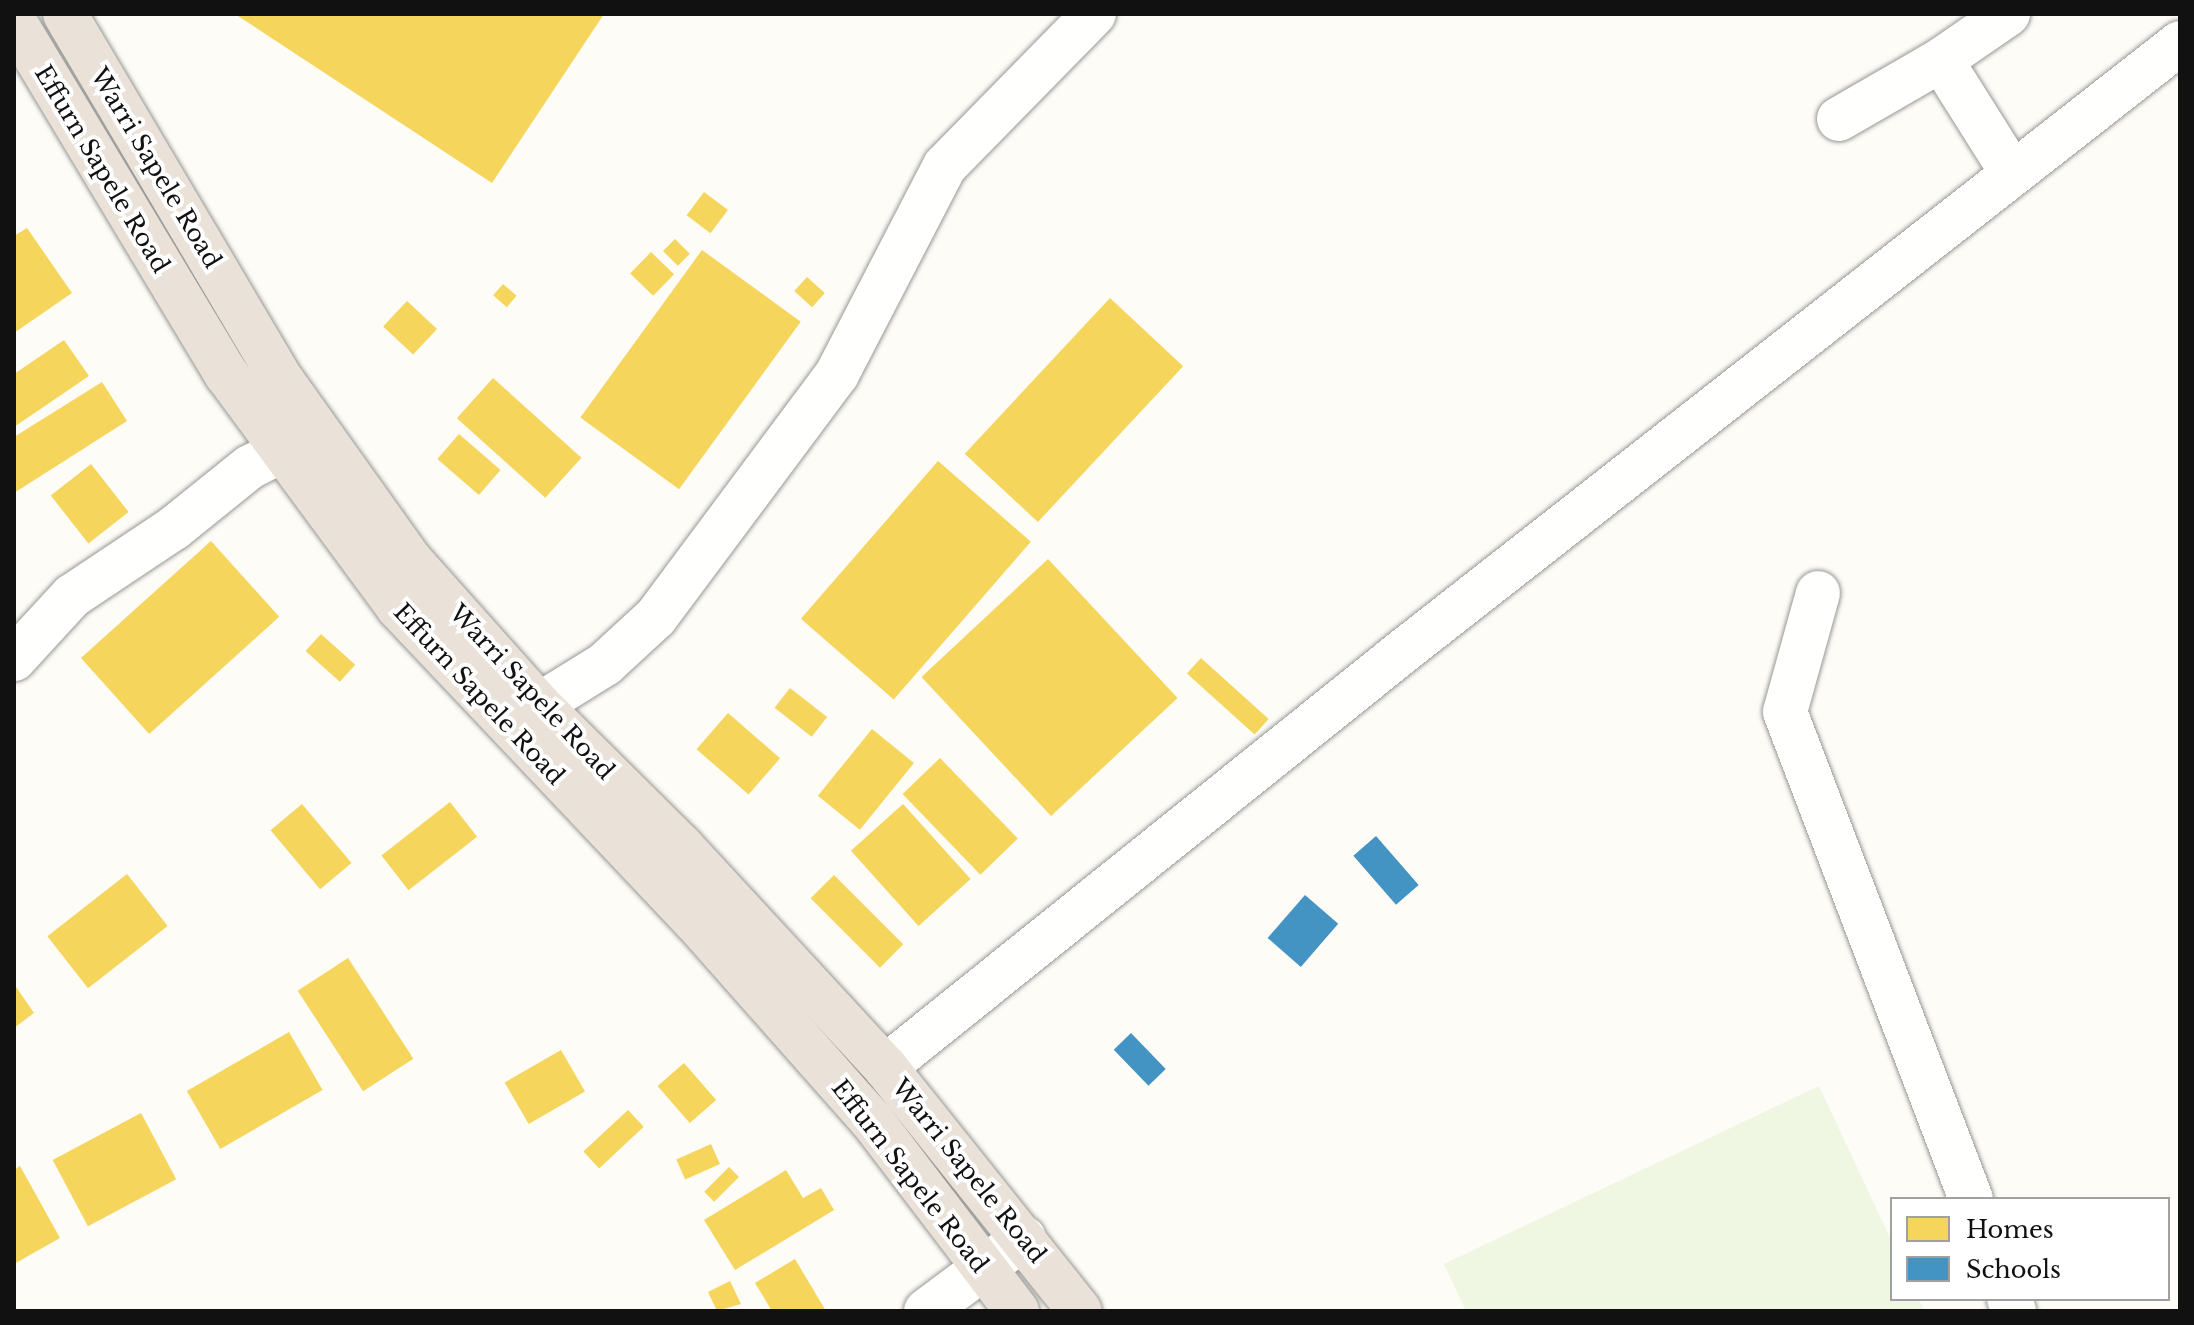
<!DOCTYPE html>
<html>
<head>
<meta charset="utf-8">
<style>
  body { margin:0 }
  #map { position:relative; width:2194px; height:1325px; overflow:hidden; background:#fdfcf7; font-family:"Libre Baskerville",serif }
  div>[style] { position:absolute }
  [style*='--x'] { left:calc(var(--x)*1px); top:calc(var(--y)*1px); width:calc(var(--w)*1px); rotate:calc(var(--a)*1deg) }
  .pitch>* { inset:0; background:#eff6e1 }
  .homes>* { inset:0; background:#f6d55c; transform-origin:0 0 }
  .schools>* { inset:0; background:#4393c3; transform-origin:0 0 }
  .roads { filter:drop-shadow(0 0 2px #979795) drop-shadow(0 0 2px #979795) }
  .minor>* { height:44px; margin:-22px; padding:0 22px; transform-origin:22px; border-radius:22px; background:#fffffe }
  .highway>* { height:44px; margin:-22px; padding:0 22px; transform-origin:22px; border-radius:22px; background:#eae2d8 }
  span { translate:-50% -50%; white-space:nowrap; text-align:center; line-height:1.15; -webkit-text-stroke:8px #fff; paint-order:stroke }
  .street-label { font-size:24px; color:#111 }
  .frame { position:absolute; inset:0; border:16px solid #111; pointer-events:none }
  .legend { position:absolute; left:1890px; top:1197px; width:280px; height:104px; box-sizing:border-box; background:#fff; border:2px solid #a0a0a0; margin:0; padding:10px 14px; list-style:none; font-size:24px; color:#111 }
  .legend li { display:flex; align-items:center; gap:16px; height:40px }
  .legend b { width:40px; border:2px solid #a0a0a0 }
</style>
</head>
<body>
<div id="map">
  <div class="pitch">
    <i style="clip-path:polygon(1819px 1086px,1892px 1242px,1892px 1299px,1919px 1299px,1924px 1311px,1466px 1311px,1444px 1264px)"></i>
  </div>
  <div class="homes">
    <i style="clip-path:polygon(235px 14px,604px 14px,492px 183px)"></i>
    <i style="left:704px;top:192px;width:30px;height:29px;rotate:37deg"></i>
    <i style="clip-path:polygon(27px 228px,72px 293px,14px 333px,14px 236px)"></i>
    <i style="left:675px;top:239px;width:21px;height:17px;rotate:45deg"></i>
    <i style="left:702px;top:250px;width:122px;height:207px;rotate:36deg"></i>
    <i style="left:651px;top:252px;width:32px;height:30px;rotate:44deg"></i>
    <i style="left:807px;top:277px;width:24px;height:19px;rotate:42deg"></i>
    <i style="left:503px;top:284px;width:18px;height:15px;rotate:41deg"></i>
    <i style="left:1110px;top:298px;width:100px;height:213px;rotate:43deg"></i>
    <i style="left:407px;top:301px;width:41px;height:35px;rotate:43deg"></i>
    <i style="clip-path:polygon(64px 340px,89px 376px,14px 427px,14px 374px)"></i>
    <i style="left:493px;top:378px;width:119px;height:54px;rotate:42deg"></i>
    <i style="clip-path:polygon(102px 382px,127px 421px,14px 493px,14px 437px)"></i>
    <i style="left:459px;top:434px;width:55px;height:33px;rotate:41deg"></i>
    <i style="left:938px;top:461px;width:123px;height:209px;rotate:41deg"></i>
    <i style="left:91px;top:464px;width:61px;height:51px;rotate:52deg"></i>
    <i style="left:211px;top:541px;width:102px;height:175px;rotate:48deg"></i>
    <i style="left:1048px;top:559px;width:190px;height:173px;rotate:47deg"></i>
    <i style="left:321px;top:634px;width:46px;height:23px;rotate:42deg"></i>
    <i style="left:1201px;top:658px;width:91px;height:21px;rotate:42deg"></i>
    <i style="left:790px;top:688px;width:47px;height:25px;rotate:38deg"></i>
    <i style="left:728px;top:713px;width:69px;height:48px;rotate:41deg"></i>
    <i style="left:872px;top:729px;width:54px;height:86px;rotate:39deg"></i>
    <i style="left:940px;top:758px;width:112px;height:52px;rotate:46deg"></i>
    <i style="left:450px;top:802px;width:44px;height:87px;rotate:52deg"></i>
    <i style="left:302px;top:804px;width:77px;height:41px;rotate:50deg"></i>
    <i style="left:903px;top:804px;width:101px;height:70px;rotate:48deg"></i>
    <i style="left:127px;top:874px;width:66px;height:101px;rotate:52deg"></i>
    <i style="left:834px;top:875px;width:98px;height:33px;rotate:45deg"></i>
    <i style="left:348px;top:958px;width:120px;height:60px;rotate:57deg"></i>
    <i style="clip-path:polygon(14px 984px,34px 1013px,14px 1028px)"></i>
    <i style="left:289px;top:1032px;width:67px;height:118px;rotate:60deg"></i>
    <i style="left:561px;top:1050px;width:48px;height:65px;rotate:60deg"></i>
    <i style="left:684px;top:1063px;width:49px;height:35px;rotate:49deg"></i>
    <i style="left:628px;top:1110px;width:23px;height:61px;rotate:47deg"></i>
    <i style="left:141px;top:1113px;width:75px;height:100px;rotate:62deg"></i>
    <i style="left:711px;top:1144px;width:22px;height:38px;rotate:66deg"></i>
    <i style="clip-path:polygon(20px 1166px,60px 1238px,14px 1264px,14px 1170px)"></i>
    <i style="left:729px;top:1167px;width:14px;height:35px;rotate:45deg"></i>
    <i style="clip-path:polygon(786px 1170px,803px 1198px,821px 1188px,834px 1210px,735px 1270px,704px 1220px)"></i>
    <i style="clip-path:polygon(795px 1259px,826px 1311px,772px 1311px,755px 1283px)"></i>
    <i style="clip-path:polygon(730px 1281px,741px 1304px,717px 1311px,708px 1292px)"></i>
  </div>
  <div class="schools">
    <i style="left:1376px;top:836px;width:65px;height:30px;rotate:49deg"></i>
    <i style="left:1305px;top:895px;width:44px;height:57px;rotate:41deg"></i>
    <i style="left:1131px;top:1033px;width:50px;height:24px;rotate:46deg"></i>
  </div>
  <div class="roads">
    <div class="minor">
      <i style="--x:2008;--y:14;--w:81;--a:145.5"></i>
      <i style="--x:1941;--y:60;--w:131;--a:57.8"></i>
      <i style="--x:1839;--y:119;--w:118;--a:-30"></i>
      <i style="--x:1818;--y:593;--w:123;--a:105.5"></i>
      <i style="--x:1785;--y:712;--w:521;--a:69.1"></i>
      <i style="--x:14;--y:659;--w:86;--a:-47.4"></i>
      <i style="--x:72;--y:596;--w:123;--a:-33.7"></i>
      <i style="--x:174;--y:528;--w:97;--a:-38.8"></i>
      <i style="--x:250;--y:467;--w:36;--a:-27"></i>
      <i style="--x:539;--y:705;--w:78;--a:-31.8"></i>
      <i style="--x:605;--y:664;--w:69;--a:-42.7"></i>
      <i style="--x:656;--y:617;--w:303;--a:-53.3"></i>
      <i style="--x:837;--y:374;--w:234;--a:-62.6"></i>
      <i style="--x:945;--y:166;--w:213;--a:-45.6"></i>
      <i style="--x:885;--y:1067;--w:663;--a:-38.75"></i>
      <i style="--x:1402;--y:652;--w:988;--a:-38.05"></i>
      <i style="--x:2009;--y:1299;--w:13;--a:67"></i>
      <i style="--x:926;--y:1311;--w:122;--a:-36.7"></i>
    </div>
    <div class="highway">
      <i style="--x:65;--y:14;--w:428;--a:59.4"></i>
      <i style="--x:283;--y:382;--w:219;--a:54.5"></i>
      <i style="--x:410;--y:560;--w:194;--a:48.3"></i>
      <i style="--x:539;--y:705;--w:202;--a:44.8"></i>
      <i style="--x:682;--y:847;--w:299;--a:47.3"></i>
      <i style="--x:885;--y:1067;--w:312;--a:51.4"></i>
      <i style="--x:14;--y:21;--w:413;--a:59"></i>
      <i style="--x:227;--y:375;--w:288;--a:53.6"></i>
      <i style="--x:398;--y:607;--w:434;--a:46.6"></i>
      <i style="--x:696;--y:922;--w:267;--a:48.5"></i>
      <i style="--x:873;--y:1122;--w:238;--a:52.7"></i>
    </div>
  </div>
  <div class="street-label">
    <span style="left:156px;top:168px;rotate:59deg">Warri Sapele Road</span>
    <span style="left:102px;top:169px;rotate:59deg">Effurn Sapele Road</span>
    <span style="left:532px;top:692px;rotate:47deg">Warri Sapele Road</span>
    <span style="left:479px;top:694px;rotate:47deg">Effurn Sapele Road</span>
    <span style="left:969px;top:1171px;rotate:51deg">Warri Sapele Road</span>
    <span style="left:910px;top:1176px;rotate:52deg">Effurn Sapele Road</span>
  </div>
  <div class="frame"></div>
  <ul class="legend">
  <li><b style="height:22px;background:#f6d55c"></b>Homes</li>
  <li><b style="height:22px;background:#4393c3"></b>Schools</li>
  </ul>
</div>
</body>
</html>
